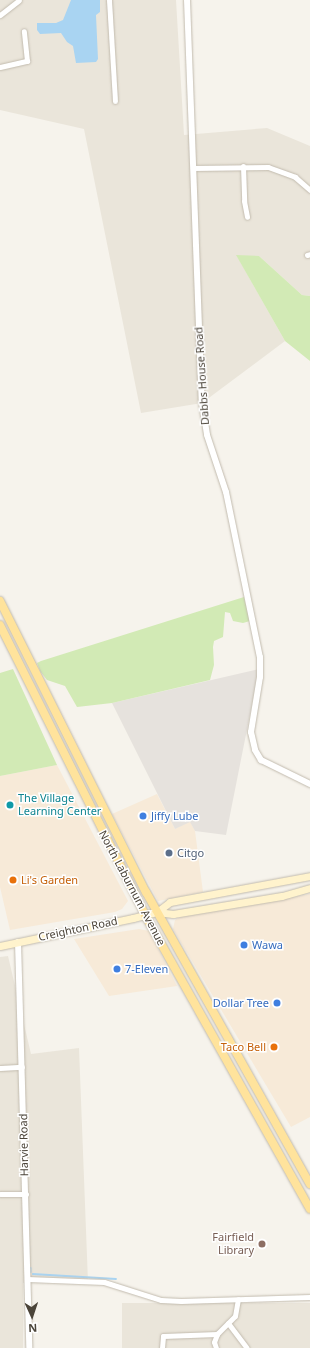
<!DOCTYPE html>
<html>
<head>
<meta charset="utf-8">
<style>
  body { margin:0 }
  #map { position:relative; width:310px; height:1348px; overflow:hidden; background:#f6f3ec; font-family:"Noto Sans",sans-serif }
  div>[style] { position:absolute }
  [style*='--x'] { left:calc(var(--x)*1px); top:calc(var(--y)*1px); width:calc(var(--w)*1px); rotate:calc(var(--a)*1deg) }
  .residential>* { inset:0; background:#eae5da; transform-origin:0 0 }
  .commercial>* { inset:0; background:#f7ead8 }
  .industrial>* { inset:0; background:#e6e2dd }
  .green>* { inset:0; background:#d2eab5 }
  .water>* { inset:0; background:#a9d4f2 }
  .stream>* { height:1.5px; margin:-0.75px; padding:0 0.75px; transform-origin:0.75px; border-radius:0.75px; background:#a9d4f2 }
  .roads { filter:drop-shadow(0 0 1px #c2bbae) drop-shadow(0 0 1px #c2bbae) }
  .minor>* { height:5px; margin:-2.5px; padding:0 2.5px; transform-origin:2.5px; border-radius:2.5px; background:#fff }
  .tertiary>* { height:6px; margin:-3px; padding:0 3px; transform-origin:3px; border-radius:3px; background:#fff }
  .secondary>* { height:7px; margin:-3.5px; padding:0 3.5px; transform-origin:3.5px; border-radius:3.5px; background:#fff3cd }
  .primary>* { height:8px; margin:-4px; padding:0 4px; transform-origin:4px; border-radius:4px; background:#ffe39c }
  .dots>* { width:11px; height:11px; translate:-50% -50%; box-sizing:border-box; border:2px solid #fff; border-radius:50% }
  span { translate:-50% -50%; white-space:nowrap; text-align:center; line-height:1.15; -webkit-text-stroke:3px #fff; paint-order:stroke }
  .street-label { font-size:11px; color:#4b4439 }
  .culture-label { font-size:11px; color:#0d838f }
  .left { translate:0 -50%; text-align:left }
  .shop-label { font-size:11px; color:#366cbe }
  .right { translate:-100% -50%; text-align:right }
  .service-label { font-size:11px; color:#4e5e75 }
  .food-label { font-size:11px; color:#c56008 }
  .education-label { font-size:11px; color:#785e54 }
  .north { position:absolute; left:12px; top:1296px; width:40px; height:40px; -webkit-text-stroke:3px #fff; paint-order:stroke; rotate:177deg; font-size:11px; font-weight:700; line-height:16px; text-align:center; color:#4b4439 }
  .north::after { content:''; display:block; margin:auto; width:14px; height:18px; background:#4b4439; clip-path:polygon(50% 0,100% 100%,50% 72%,0 100%) }
</style>
</head>
<body>
<div id="map">
  <div class="residential">
    <i style="clip-path:polygon(0 0,176px 0,184px 135px,267px 128px,310px 146px,310px 296px,302px 295px,259px 256px,237px 256px,285px 341px,202px 403px,141px 413px,84px 129px,0 110px)"></i>
    <i style="clip-path:polygon(8px 956px,31px 1054px,79px 1048px,88px 1282px,23px 1283px,23px 1348px,0 1348px,0 957px)"></i>
    <i style="left:310px;top:1303px;width:45px;height:188px;rotate:90deg"></i>
  </div>
  <div class="commercial">
    <i style="clip-path:polygon(57px 765px,128px 901px,122px 909px,115px 912px,10px 930px,0 887px,0 776px)"></i>
    <i style="clip-path:polygon(157px 794px,175px 829px,190px 821px,195px 831px,203px 892px,158px 901px,112px 814px)"></i>
    <i style="clip-path:polygon(310px 894px,310px 1117px,291px 1127px,173px 929px,175px 920px,183px 916px)"></i>
    <i style="clip-path:polygon(139px 929px,149px 931px,177px 986px,109px 996px,74px 939px)"></i>
  </div>
  <div class="industrial">
    <i style="clip-path:polygon(259px 669px,226px 835px,195px 831px,190px 822px,175px 829px,112px 703px)"></i>
  </div>
  <div class="green">
    <i style="clip-path:polygon(236px 255px,259px 256px,302px 295px,310px 296px,310px 361px,285px 341px)"></i>
    <i style="clip-path:polygon(244px 597px,250px 621px,243px 623px,233px 621px,230px 613px,225px 612px,223px 637px,214px 641px,213px 647px,214px 665px,210px 680px,112px 703px,77px 707px,65px 686px,47px 680px,40px 671px,37px 663px,41px 661px)"></i>
    <i style="clip-path:polygon(13px 669px,57px 765px,0 776px,0 673px)"></i>
  </div>
  <div class="water">
    <i style="clip-path:polygon(71px 0,100px 0,100px 12px,96px 15px,98px 59px,96px 62px,76px 63px,73px 46px,67px 42px,61px 33px,40px 34px,37px 30px,37px 23px,56px 23px,63px 20px)"></i>
  </div>
  <div class="stream">
    <i style="--x:31;--y:1268;--w:4;--a:90"></i>
    <i style="--x:33;--y:1274;--w:83;--a:3.4"></i>
  </div>
  <div class="roads">
    <div class="minor">
      <i style="--x:109;--y:0;--w:101;--a:86.6"></i>
      <i style="--x:0;--y:15;--w:24;--a:-38"></i>
      <i style="--x:0;--y:67;--w:28;--a:-13"></i>
      <i style="--x:27;--y:61;--w:30;--a:-96"></i>
      <i style="--x:243;--y:166;--w:35;--a:88"></i>
      <i style="--x:244;--y:201;--w:16;--a:79"></i>
      <i style="--x:193;--y:168;--w:75;--a:-0.8"></i>
      <i style="--x:268;--y:167;--w:29;--a:20"></i>
      <i style="--x:295;--y:177;--w:20;--a:41"></i>
      <i style="--x:307;--y:255;--w:3;--a:-18"></i>
      <i style="--x:0;--y:1068;--w:22;--a:-3"></i>
      <i style="--x:0;--y:1194;--w:26;--a:0"></i>
      <i style="--x:27;--y:1279;--w:77;--a:2.2"></i>
      <i style="--x:104;--y:1282;--w:60;--a:17.5"></i>
      <i style="--x:161;--y:1300;--w:20;--a:3"></i>
      <i style="--x:181;--y:1301;--w:129;--a:-1.8"></i>
      <i style="--x:228;--y:1323;--w:31;--a:53"></i>
      <i style="--x:162;--y:1348;--w:12;--a:-85"></i>
      <i style="--x:163;--y:1336;--w:54;--a:-2.1"></i>
      <i style="--x:216;--y:1348;--w:6;--a:-108"></i>
      <i style="--x:214;--y:1342;--w:9;--a:-69"></i>
      <i style="--x:217;--y:1334;--w:25;--a:-45"></i>
      <i style="--x:235;--y:1316;--w:17;--a:-80"></i>
    </div>
    <div class="tertiary">
      <i style="--x:187;--y:0;--w:403;--a:87.9"></i>
      <i style="--x:202;--y:403;--w:32;--a:81"></i>
      <i style="--x:207;--y:435;--w:60;--a:71.6"></i>
      <i style="--x:226;--y:492;--w:168;--a:78.4"></i>
      <i style="--x:260;--y:657;--w:20;--a:90"></i>
      <i style="--x:260;--y:677;--w:56;--a:99.3"></i>
      <i style="--x:251;--y:732;--w:18;--a:77"></i>
      <i style="--x:255;--y:750;--w:12;--a:59"></i>
      <i style="--x:261;--y:760;--w:55;--a:26.1"></i>
      <i style="--x:18;--y:942;--w:406;--a:88.4"></i>
    </div>
    <div class="secondary">
      <i style="--x:157;--y:912;--w:16;--a:7"></i>
      <i style="--x:173;--y:914;--w:110;--a:-9.4"></i>
      <i style="--x:282;--y:896;--w:29;--a:-16"></i>
      <i style="--x:0;--y:946;--w:136;--a:-11.9"></i>
      <i style="--x:133;--y:918;--w:25;--a:-14"></i>
      <i style="--x:157;--y:912;--w:16;--a:-38"></i>
      <i style="--x:170;--y:902;--w:142;--a:-10.5"></i>
    </div>
    <div class="primary">
      <i style="--x:0;--y:601;--w:326;--a:63.4"></i>
      <i style="--x:146;--y:892;--w:335;--a:60.7"></i>
      <i style="--x:0;--y:625;--w:324;--a:63.4"></i>
      <i style="--x:145;--y:915;--w:337;--a:60.7"></i>
    </div>
  </div>
  <div class="dots">
    <i style="left:10px;top:805px;background:#0f9aa8"></i>
    <i style="left:143px;top:816px;background:#3f7fe0"></i>
    <i style="left:169px;top:853px;background:#5c6f8a"></i>
    <i style="left:13px;top:880px;background:#e8710a"></i>
    <i style="left:244px;top:945px;background:#3f7fe0"></i>
    <i style="left:117px;top:969px;background:#3f7fe0"></i>
    <i style="left:277px;top:1003px;background:#3f7fe0"></i>
    <i style="left:274px;top:1047px;background:#e8710a"></i>
    <i style="left:262px;top:1244px;background:#8d6e63"></i>
  </div>
  <div class="street-label">
    <span style="left:202px;top:376px;rotate:-94deg">Dabbs House Road</span>
    <span style="left:132px;top:888px;rotate:62deg">North Laburnum Avenue</span>
    <span style="left:78px;top:929px;rotate:-12deg">Creighton Road</span>
    <span style="left:24px;top:1145px;rotate:-91deg">Harvie Road</span>
  </div>
  <div class="culture-label">
    <span class="left" style="left:18px;top:805px">The Village<br>Learning Center</span>
  </div>
  <div class="shop-label">
    <span class="left" style="left:151px;top:816px">Jiffy Lube</span>
    <span class="left" style="left:252px;top:945px">Wawa</span>
    <span class="left" style="left:125px;top:969px">7-Eleven</span>
    <span class="right" style="left:269px;top:1003px">Dollar Tree</span>
  </div>
  <div class="service-label">
    <span class="left" style="left:177px;top:853px">Citgo</span>
  </div>
  <div class="food-label">
    <span class="left" style="left:21px;top:880px">Li's Garden</span>
    <span class="right" style="left:266px;top:1047px">Taco Bell</span>
  </div>
  <div class="education-label">
    <span class="right" style="left:254px;top:1244px">Fairfield<br>Library</span>
  </div>
  <div class="north">N</div>
</div>
</body>
</html>
